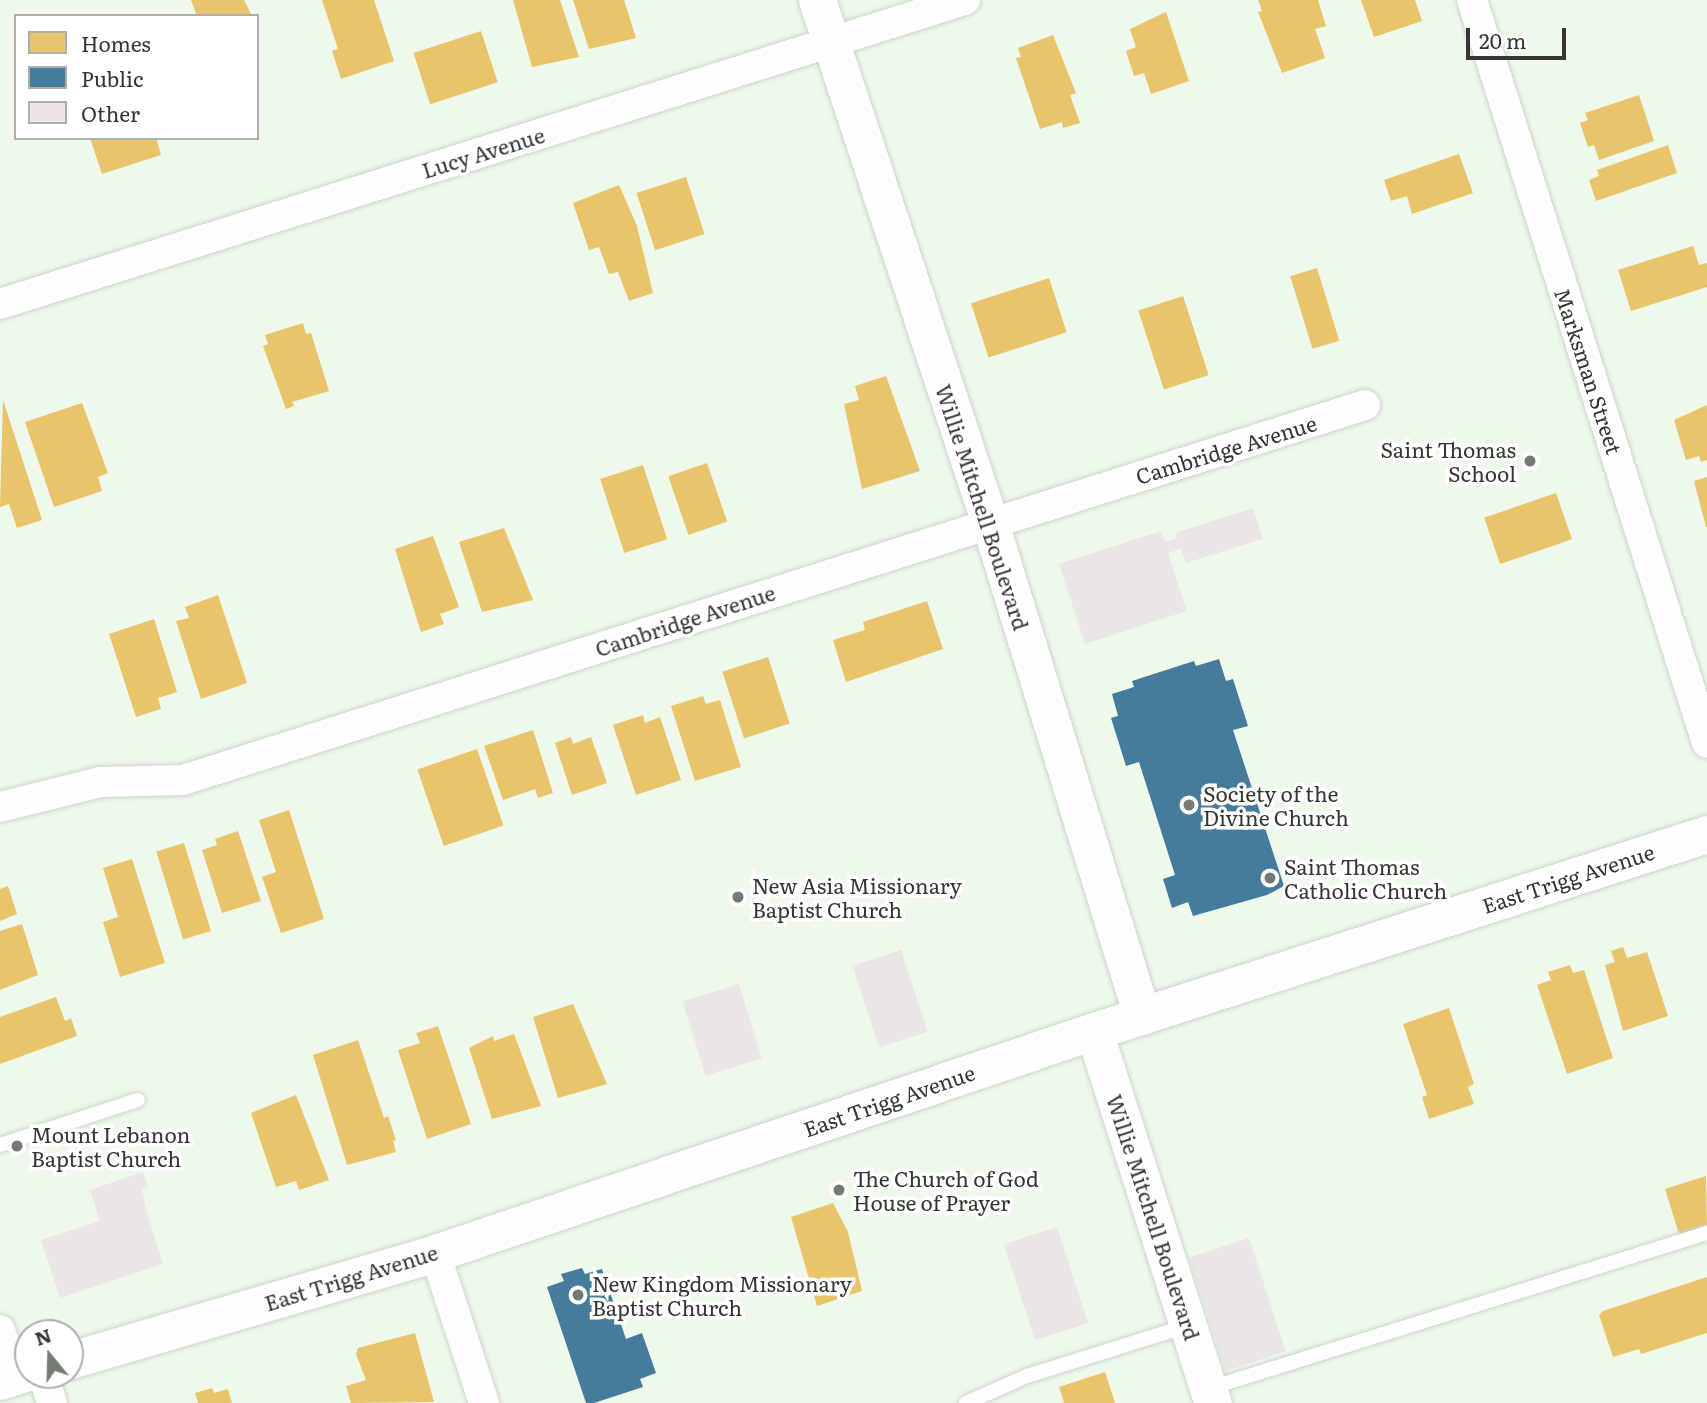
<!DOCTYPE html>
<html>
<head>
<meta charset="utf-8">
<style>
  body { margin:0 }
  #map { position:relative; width:1707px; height:1403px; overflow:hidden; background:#eef9ec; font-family:Literata,serif }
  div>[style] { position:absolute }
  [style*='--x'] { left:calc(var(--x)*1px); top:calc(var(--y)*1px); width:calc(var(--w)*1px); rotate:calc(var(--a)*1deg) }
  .homes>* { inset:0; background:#e9c46a; transform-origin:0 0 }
  .public>* { inset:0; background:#457b9d }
  .building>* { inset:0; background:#ebe6e5; transform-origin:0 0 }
  .roads { filter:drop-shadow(0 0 2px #ccd5ca) drop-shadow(0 0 2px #ccd5ca) }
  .service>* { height:14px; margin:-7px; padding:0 7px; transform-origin:7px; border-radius:7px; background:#fcfefc }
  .minor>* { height:30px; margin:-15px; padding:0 15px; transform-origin:15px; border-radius:15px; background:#fcfefc }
  .tertiary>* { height:37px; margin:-18.5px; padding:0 18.5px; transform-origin:18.5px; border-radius:18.5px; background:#fcfefc }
  .dots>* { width:19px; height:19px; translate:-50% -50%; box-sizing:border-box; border:4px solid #fff; border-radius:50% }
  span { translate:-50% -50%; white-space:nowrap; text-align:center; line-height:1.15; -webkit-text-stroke:7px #fff; paint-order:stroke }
  .street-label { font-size:21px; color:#30382f }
  .poi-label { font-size:21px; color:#30382f }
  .right { translate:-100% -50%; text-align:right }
  .left { translate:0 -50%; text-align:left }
  .legend { position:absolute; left:14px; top:14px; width:245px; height:126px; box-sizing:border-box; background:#fff; border:2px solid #acafac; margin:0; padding:9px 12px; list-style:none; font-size:21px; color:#30382f }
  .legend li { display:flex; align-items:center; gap:14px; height:35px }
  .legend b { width:35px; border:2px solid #acafac }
  .north { position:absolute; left:14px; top:1319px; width:70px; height:70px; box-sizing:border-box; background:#fff; border:2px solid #acafac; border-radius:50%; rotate:341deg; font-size:19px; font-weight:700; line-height:28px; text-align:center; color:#30382f }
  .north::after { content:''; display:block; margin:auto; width:24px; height:32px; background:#727c71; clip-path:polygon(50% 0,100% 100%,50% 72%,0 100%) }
  .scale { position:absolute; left:1466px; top:28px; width:100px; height:32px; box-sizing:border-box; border:4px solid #30382f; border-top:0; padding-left:9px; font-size:21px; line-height:24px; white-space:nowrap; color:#30382f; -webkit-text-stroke:5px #fff; paint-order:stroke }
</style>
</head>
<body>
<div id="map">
  <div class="homes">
    <i style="clip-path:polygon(191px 0,244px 0,252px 16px,197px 16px)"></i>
    <i style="clip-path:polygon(322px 0,374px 0,394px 61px,341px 79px,332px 51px,338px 49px)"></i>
    <i style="clip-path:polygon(513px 0,560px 0,579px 57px,532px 67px)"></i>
    <i style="clip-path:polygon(573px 0,624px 0,636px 38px,589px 49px)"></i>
    <i style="clip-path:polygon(1258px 0,1318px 0,1326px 26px,1315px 29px,1325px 58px,1282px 73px,1258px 12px,1262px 11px)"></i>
    <i style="clip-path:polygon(1361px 0,1415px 0,1422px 21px,1374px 37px)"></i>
    <i style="clip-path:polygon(1166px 12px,1189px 81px,1151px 94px,1144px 73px,1134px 76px,1126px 51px,1136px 47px,1130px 29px)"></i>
    <i style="left:481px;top:31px;width:54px;height:71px;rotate:72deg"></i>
    <i style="clip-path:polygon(1053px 35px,1076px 93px,1070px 95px,1080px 123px,1063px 128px,1062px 122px,1040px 129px,1016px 58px,1021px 57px,1018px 48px)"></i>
    <i style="clip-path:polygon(1639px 95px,1654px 141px,1599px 160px,1594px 145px,1588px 147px,1580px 123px,1588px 120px,1585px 113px)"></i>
    <i style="clip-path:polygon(90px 138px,156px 138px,161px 155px,102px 174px)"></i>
    <i style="clip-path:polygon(1668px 145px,1677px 173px,1596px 201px,1589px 180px,1599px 176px,1597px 170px)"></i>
    <i style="clip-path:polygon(1459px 154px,1473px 193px,1412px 214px,1407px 196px,1391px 201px,1384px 180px)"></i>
    <i style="left:686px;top:177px;width:60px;height:52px;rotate:72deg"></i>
    <i style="clip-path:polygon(619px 185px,637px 226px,653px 293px,629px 301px,618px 272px,609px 274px,599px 247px,589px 250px,573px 203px)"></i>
    <i style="clip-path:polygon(1693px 246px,1699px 265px,1707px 263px,1707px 287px,1631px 311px,1618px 270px)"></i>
    <i style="left:1317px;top:268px;width:76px;height:28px;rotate:73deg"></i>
    <i style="left:1049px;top:278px;width:57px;height:82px;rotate:72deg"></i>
    <i style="left:1183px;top:296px;width:83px;height:47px;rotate:72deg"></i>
    <i style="clip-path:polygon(303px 323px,306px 334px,311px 333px,329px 391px,292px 402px,294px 406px,286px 409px,263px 346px,268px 344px,265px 335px)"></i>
    <i style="clip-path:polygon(886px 376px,920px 471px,862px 489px,844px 404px,859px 400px,855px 386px)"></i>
    <i style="clip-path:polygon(3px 400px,42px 520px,17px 528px,9px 504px,0 507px)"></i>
    <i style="clip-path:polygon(82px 403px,108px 473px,98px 477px,102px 491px,54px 507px,25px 422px)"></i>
    <i style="clip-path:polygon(1707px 405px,1707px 460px,1701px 462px,1699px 456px,1686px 460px,1674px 420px)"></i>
    <i style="left:707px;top:463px;width:62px;height:41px;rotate:71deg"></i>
    <i style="left:643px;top:465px;width:78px;height:45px;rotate:72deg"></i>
    <i style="clip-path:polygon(1707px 477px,1707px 527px,1706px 527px,1694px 481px)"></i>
    <i style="left:1556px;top:493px;width:49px;height:76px;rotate:71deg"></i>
    <i style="clip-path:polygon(504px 528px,533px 600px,482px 612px,459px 542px)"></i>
    <i style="clip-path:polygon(433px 536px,459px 607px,440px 614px,444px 624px,421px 632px,395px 549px)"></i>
    <i style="clip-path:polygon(218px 595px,247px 683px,201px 699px,176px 621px,189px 618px,185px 607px)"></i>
    <i style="clip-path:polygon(927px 601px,943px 649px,846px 682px,833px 640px,865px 630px,863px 622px)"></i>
    <i style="clip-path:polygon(154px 619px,177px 692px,158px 698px,161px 709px,136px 717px,109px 634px)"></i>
    <i style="left:768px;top:657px;width:70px;height:48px;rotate:72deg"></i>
    <i style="clip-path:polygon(703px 696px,706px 704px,720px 700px,741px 767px,695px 781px,671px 706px)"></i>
    <i style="clip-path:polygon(643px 715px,645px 723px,660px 717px,681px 780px,636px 795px,613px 725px)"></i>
    <i style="clip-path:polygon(533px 730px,553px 793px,538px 798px,535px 789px,503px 800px,484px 746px)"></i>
    <i style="clip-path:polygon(571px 737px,573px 744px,591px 737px,607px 783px,572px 795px,555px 743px)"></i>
    <i style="left:477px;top:749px;width:81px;height:63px;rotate:71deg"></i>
    <i style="clip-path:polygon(289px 810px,324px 919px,281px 933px,262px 877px,276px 872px,259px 820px)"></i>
    <i style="clip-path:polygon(238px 831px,261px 901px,222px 913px,202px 850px,217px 845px,215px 839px)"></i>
    <i style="left:184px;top:843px;width:92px;height:29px;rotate:73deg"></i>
    <i style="clip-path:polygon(132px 859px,165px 963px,120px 977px,103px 922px,118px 917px,103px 868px)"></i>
    <i style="clip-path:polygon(8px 886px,17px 914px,0 921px,0 889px)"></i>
    <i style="clip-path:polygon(22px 924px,38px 975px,0 990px,0 931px)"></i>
    <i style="clip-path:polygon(1623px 947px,1627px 958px,1647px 952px,1668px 1016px,1623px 1031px,1605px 965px,1615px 962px,1611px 951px)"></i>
    <i style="clip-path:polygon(1570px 965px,1573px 973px,1584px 970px,1613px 1058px,1567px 1074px,1537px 985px,1551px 980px,1548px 972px)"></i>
    <i style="clip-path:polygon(56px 997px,65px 1021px,71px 1018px,77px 1036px,0 1064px,0 1017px)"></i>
    <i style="clip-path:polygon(573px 1004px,607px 1084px,558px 1098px,533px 1017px)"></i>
    <i style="clip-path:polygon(1449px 1008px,1474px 1084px,1468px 1087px,1474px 1104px,1429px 1119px,1422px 1097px,1427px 1095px,1403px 1024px)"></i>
    <i style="clip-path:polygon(438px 1026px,471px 1124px,427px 1139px,398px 1050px,420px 1043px,416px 1033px)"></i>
    <i style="clip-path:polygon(514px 1034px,541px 1106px,492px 1119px,469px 1048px,493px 1036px,494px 1041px)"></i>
    <i style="clip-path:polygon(358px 1040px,384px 1118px,388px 1116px,396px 1140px,393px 1141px,396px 1152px,347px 1165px,313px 1055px)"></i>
    <i style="clip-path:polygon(296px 1095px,329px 1180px,299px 1190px,296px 1181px,276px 1187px,251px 1113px)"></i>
    <i style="clip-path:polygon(1706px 1176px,1707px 1225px,1679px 1234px,1665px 1189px)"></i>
    <i style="clip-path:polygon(833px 1203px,848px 1232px,862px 1291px,817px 1306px,791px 1217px)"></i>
    <i style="clip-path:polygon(1707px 1277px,1707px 1333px,1641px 1354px,1639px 1349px,1613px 1357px,1599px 1315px,1603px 1311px)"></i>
    <i style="clip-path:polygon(415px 1333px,434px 1402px,351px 1403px,346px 1386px,366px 1380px,356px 1354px,358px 1348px)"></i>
    <i style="clip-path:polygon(1105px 1372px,1115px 1403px,1064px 1403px,1059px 1387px)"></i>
    <i style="clip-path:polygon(212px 1388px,214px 1393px,228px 1389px,232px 1403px,198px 1403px,195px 1393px)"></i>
  </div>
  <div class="public">
    <i style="clip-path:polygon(1219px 659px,1226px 681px,1233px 679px,1248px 726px,1233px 730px,1284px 886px,1267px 895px,1193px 916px,1188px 902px,1172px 908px,1163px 879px,1175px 875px,1139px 762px,1126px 766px,1111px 718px,1118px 716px,1112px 694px,1134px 687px,1132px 681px,1194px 661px,1196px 666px)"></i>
    <i style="clip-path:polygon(582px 1268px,585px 1274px,602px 1269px,626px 1339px,642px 1333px,656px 1373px,640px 1379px,643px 1387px,594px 1403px,586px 1403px,547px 1287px,564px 1281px,561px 1274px)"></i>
  </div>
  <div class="building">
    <i style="clip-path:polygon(1253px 508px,1263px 539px,1186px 563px,1181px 549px,1168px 553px,1187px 611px,1085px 644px,1059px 564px,1161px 531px,1165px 542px,1177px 538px,1175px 533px)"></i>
    <i style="left:901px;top:950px;width:86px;height:51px;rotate:72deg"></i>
    <i style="left:739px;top:984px;width:78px;height:59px;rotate:73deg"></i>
    <i style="clip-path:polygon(143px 1172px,148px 1187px,142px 1189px,146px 1210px,163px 1264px,60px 1298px,41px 1240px,100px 1221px,90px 1190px)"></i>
    <i style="left:1057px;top:1227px;width:101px;height:56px;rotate:72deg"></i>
    <i style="left:1249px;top:1238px;width:119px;height:63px;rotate:72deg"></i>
  </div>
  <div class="roads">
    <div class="service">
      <i style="--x:0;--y:1145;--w:145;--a:-18.1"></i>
      <i style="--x:1210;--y:1388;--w:521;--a:-17.32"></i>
      <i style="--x:966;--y:1403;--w:67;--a:-23.9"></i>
      <i style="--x:1027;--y:1376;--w:168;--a:-17.4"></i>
    </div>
    <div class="minor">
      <i style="--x:1472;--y:0;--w:779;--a:72.45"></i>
      <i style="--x:0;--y:304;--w:1012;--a:-17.49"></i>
      <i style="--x:0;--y:807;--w:103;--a:-14"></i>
      <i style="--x:100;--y:782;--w:83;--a:-1.4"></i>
      <i style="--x:183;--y:780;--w:1240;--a:-17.6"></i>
      <i style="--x:435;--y:1253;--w:158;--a:71.9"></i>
      <i style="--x:0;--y:1330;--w:48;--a:71.9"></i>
      <i style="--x:43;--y:1375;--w:29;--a:72"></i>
    </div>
    <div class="tertiary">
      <i style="--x:817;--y:0;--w:551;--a:71.7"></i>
      <i style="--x:990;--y:523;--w:516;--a:72.86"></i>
      <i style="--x:1094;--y:1031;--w:391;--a:72.3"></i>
      <i style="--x:70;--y:1360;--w:380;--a:-16.3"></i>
      <i style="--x:435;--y:1253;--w:695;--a:-18.62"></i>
      <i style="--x:1094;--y:1031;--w:644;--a:-17.82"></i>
      <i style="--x:0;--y:1381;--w:29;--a:-18"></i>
    </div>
  </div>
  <div class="dots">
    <i style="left:1530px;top:461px;background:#727c71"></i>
    <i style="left:1189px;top:805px;background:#727c71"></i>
    <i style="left:1270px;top:878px;background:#727c71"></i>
    <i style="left:738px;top:897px;background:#727c71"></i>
    <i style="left:17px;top:1146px;background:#727c71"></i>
    <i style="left:839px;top:1190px;background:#727c71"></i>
    <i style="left:578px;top:1295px;background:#727c71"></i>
  </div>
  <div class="street-label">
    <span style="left:483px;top:152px;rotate:-17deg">Lucy Avenue</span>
    <span style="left:1589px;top:371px;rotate:72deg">Marksman Street</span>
    <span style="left:1226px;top:449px;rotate:-17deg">Cambridge Avenue</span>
    <span style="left:983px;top:507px;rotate:72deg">Willie Mitchell Boulevard</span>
    <span style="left:685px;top:620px;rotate:-18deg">Cambridge Avenue</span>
    <span style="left:1568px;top:878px;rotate:-18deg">East Trigg Avenue</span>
    <span style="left:889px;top:1100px;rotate:-19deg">East Trigg Avenue</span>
    <span style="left:1154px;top:1217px;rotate:72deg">Willie Mitchell Boulevard</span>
    <span style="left:351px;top:1277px;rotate:-17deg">East Trigg Avenue</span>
  </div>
  <div class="poi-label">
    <span class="right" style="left:1516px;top:461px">Saint Thomas<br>School</span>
    <span class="left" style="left:1203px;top:805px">Society of the<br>Divine Church</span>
    <span class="left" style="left:1284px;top:878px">Saint Thomas<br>Catholic Church</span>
    <span class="left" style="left:752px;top:897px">New Asia Missionary<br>Baptist Church</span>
    <span class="left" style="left:31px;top:1146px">Mount Lebanon<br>Baptist Church</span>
    <span class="left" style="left:853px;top:1190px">The Church of God<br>House of Prayer</span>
    <span class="left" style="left:592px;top:1295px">New Kingdom Missionary<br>Baptist Church</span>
  </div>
  <ul class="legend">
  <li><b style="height:19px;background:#e9c46a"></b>Homes</li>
  <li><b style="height:19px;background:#457b9d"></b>Public</li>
  <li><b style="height:19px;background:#ebe6e5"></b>Other</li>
  </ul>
  <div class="north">N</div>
  <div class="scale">20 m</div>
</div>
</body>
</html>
